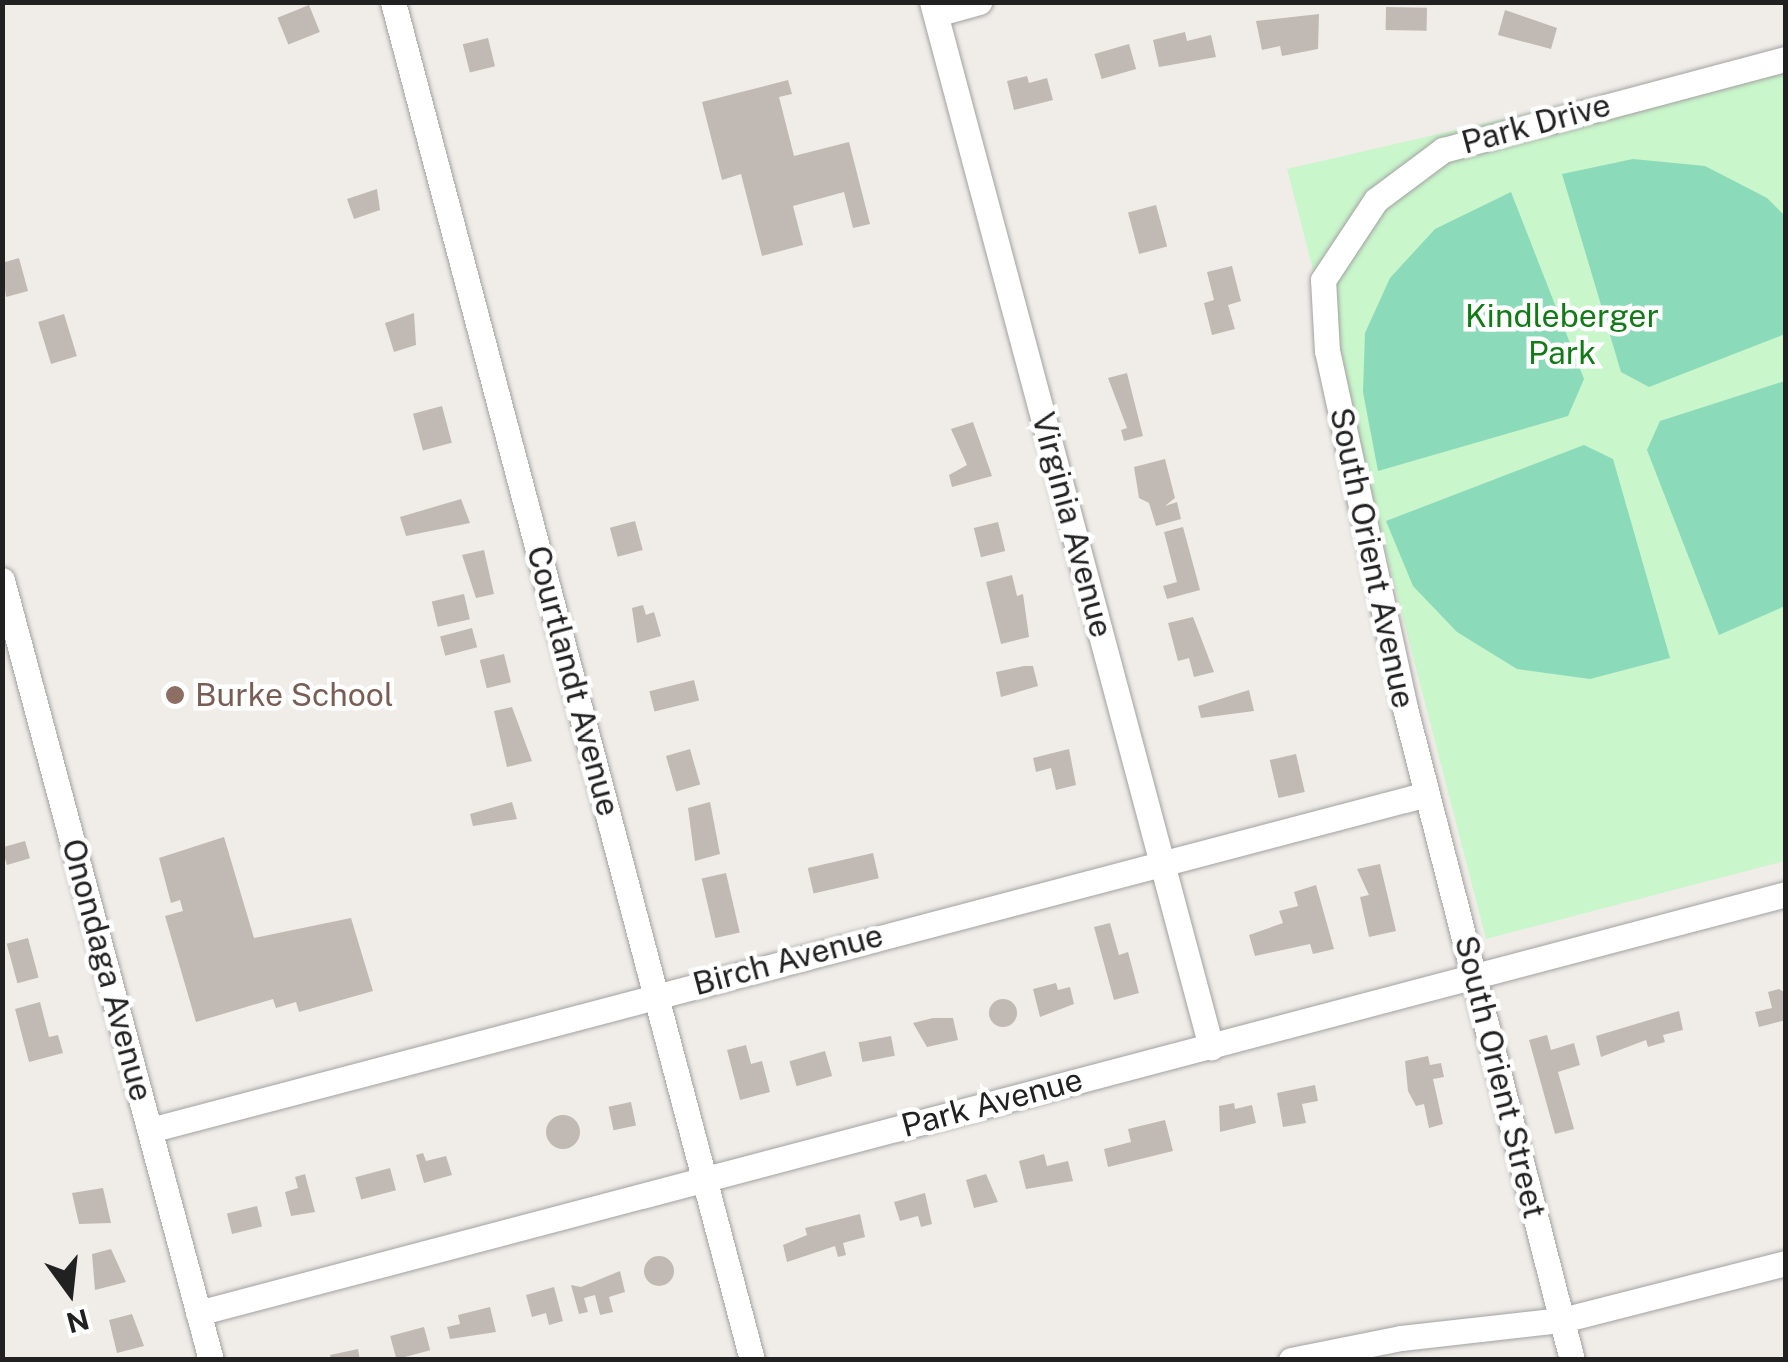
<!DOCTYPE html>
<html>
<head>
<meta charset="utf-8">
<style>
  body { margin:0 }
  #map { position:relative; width:1788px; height:1362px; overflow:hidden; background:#f0ede8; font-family:"Public Sans",sans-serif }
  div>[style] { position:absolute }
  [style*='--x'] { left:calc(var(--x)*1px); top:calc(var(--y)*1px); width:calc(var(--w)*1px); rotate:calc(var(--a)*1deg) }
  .park>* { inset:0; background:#c9f6cb }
  .pitch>* { inset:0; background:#8bdab9 }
  .building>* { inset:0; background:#c1b9b4; transform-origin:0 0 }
  .round { border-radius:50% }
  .roads { filter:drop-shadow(0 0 2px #a2a2a2) drop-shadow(0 0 2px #a2a2a2) }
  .minor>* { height:25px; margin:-12.5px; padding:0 12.5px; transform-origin:12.5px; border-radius:12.5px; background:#fff }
  .dots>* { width:28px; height:28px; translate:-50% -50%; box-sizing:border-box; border:5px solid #fff; border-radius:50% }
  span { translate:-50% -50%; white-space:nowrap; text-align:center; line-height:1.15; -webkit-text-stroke:9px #fff; paint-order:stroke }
  .street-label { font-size:32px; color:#212121 }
  .park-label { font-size:32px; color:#137a18 }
  .education-label { font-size:32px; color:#785e54 }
  .left { translate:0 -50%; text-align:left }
  .frame { position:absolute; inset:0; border:5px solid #212121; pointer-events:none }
  .north { position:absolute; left:20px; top:1242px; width:100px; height:100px; -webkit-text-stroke:8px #fff; paint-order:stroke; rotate:165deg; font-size:28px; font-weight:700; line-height:40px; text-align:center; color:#212121 }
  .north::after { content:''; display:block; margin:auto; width:35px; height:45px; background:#212121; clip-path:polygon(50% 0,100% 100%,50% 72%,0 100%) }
</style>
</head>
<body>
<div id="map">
  <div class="park">
    <i style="clip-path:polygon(1785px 54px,1785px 861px,1486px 939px,1287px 169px)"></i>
  </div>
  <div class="pitch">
    <i style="clip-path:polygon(1633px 159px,1705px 166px,1767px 198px,1785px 216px,1785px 334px,1649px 387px,1621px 372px,1562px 174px)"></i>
    <i style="clip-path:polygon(1511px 192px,1584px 379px,1568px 416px,1378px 471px,1363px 392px,1365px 333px,1390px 278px,1435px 229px)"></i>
    <i style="clip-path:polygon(1785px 381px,1785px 606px,1719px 635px,1647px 450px,1660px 421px)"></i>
    <i style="clip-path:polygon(1584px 445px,1613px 459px,1670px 658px,1590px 679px,1517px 669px,1457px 632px,1413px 586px,1386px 521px)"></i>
  </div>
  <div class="building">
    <i style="left:309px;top:5px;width:29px;height:34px;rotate:68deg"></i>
    <i style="left:1386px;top:7px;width:41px;height:23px;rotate:1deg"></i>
    <i style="clip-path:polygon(1505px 10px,1557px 28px,1551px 49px,1498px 35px)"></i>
    <i style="clip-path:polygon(1319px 14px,1318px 49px,1282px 56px,1280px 46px,1262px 50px,1256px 21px)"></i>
    <i style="clip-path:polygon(1185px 32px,1187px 41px,1211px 35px,1216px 57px,1159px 67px,1153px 40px)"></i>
    <i style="left:488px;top:38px;width:29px;height:26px;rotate:76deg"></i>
    <i style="left:1129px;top:44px;width:26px;height:36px;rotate:74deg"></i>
    <i style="clip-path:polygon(1027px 76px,1029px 83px,1047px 78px,1053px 100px,1014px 110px,1007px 81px)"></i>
    <i style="clip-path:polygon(788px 80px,792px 94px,779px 97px,794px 156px,849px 142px,870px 224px,853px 228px,844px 192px,793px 206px,803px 245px,762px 256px,741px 174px,722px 180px,702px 102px)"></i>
    <i style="clip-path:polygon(377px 189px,380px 210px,354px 219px,347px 199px)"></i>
    <i style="left:1156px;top:205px;width:43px;height:29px;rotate:75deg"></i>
    <i style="clip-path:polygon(19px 258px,28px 291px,6px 297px,2px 263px)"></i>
    <i style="clip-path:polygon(1232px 266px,1241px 301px,1228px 305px,1235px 329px,1212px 335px,1204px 303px,1214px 300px,1207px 272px)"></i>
    <i style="clip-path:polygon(414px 313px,416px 345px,394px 352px,385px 323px)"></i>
    <i style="left:64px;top:314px;width:44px;height:27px;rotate:73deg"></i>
    <i style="clip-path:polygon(1127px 373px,1143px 436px,1124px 441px,1121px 430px,1127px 428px,1108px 378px)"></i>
    <i style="left:442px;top:406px;width:38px;height:30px;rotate:75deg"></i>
    <i style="clip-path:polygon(973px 422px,992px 476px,952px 487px,949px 475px,967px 465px,951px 429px)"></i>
    <i style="clip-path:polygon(1165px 459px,1175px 498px,1165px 506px,1177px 502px,1181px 519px,1156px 526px,1149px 503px,1139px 498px,1134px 467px)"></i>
    <i style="clip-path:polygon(461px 499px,470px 523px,406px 536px,400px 517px)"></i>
    <i style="left:635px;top:521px;width:30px;height:26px;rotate:75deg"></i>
    <i style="left:998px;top:522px;width:30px;height:25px;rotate:76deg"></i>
    <i style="clip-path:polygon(1183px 527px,1200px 590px,1167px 599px,1163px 586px,1177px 582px,1164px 532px)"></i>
    <i style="clip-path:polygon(484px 550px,494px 594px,476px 598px,462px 555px)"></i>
    <i style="clip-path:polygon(1012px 575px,1017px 596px,1023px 594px,1029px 637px,1001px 644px,986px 582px)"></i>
    <i style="left:464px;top:594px;width:26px;height:33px;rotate:77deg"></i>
    <i style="clip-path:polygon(643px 605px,646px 615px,654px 612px,661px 636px,637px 643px,632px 608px)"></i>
    <i style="clip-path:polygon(1193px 617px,1214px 672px,1194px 677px,1189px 658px,1178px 661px,1168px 623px)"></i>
    <i style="left:472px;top:628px;width:20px;height:33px;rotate:75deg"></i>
    <i style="left:504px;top:654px;width:29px;height:25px;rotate:76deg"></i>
    <i style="clip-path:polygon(1024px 666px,1033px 666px,1038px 686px,1001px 697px,996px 672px)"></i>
    <i style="left:694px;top:680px;width:21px;height:46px;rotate:76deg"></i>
    <i style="clip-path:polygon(1249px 690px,1254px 711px,1201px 718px,1198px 706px)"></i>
    <i style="clip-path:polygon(512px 707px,532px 761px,507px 767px,494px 711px)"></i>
    <i style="left:690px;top:749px;width:37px;height:25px;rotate:74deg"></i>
    <i style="clip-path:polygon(1069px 749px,1076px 785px,1056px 790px,1051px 768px,1036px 772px,1033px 758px)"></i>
    <i style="left:1296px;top:754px;width:39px;height:27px;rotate:77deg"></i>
    <i style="clip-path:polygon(512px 802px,517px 819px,473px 826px,470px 814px)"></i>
    <i style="clip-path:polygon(710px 802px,720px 854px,695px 861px,688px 808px)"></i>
    <i style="clip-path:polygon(224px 837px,254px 938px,351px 918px,373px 991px,299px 1012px,296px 1002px,276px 1008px,273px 999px,196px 1022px,165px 916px,183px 911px,180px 900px,171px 903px,159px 858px)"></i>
    <i style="left:25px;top:841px;width:18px;height:24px;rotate:74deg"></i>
    <i style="left:873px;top:853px;width:26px;height:67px;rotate:77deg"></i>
    <i style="clip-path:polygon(1380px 864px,1396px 931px,1369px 937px,1360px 897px,1369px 895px,1357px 869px)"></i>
    <i style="left:726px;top:873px;width:61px;height:25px;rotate:77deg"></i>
    <i style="clip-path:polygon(1316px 885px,1334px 949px,1313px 954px,1310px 944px,1255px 956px,1249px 935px,1283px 923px,1279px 911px,1298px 906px,1294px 892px)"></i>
    <i style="clip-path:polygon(1110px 923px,1119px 955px,1128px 952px,1139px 993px,1114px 1000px,1094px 927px)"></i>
    <i style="left:28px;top:938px;width:41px;height:22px;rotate:75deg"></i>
    <i style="clip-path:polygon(1056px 983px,1058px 990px,1070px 987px,1074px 1004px,1040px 1017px,1033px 989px)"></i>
    <i style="clip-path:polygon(1779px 989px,1786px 993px,1786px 1020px,1759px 1027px,1755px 1012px,1772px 1008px,1768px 992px)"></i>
    <i class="round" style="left:989px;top:999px;width:28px;height:28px"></i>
    <i style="clip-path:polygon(40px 1002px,49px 1037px,58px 1035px,63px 1053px,29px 1062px,15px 1009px)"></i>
    <i style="clip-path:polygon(1679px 1011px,1683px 1030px,1663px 1035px,1665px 1042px,1648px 1047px,1646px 1040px,1601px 1057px,1596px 1036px)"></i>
    <i style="clip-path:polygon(933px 1018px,953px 1018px,958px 1040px,927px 1047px,913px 1023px)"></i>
    <i style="clip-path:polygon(1547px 1035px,1551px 1050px,1574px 1043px,1580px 1065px,1558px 1072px,1574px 1129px,1555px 1134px,1529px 1040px)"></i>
    <i style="left:891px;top:1036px;width:20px;height:33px;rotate:79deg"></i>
    <i style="clip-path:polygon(746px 1045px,751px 1064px,762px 1061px,770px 1092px,740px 1100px,727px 1050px)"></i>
    <i style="left:825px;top:1051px;width:26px;height:37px;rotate:74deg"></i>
    <i style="clip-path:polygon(1428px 1056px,1430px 1065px,1441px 1063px,1444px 1077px,1433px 1079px,1443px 1124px,1429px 1128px,1424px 1104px,1416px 1106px,1408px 1091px,1405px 1061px)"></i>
    <i style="clip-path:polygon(1315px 1085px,1318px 1101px,1302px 1104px,1306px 1123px,1283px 1127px,1277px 1093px)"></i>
    <i style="left:631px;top:1102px;width:24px;height:23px;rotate:78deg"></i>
    <i style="clip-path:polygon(1234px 1103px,1235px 1109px,1252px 1105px,1256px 1123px,1220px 1132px,1219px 1106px)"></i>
    <i class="round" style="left:546px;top:1115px;width:34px;height:34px"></i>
    <i style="clip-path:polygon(1165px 1120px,1173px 1151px,1108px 1167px,1104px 1149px,1131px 1142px,1128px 1129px)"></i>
    <i style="clip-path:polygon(423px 1153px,426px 1161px,446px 1156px,452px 1175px,424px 1183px,416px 1155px)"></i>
    <i style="clip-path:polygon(1044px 1154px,1047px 1166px,1068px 1161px,1073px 1181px,1026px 1189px,1019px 1161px)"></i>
    <i style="left:390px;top:1168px;width:23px;height:36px;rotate:75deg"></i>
    <i style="clip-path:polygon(305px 1174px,315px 1212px,291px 1216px,285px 1192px,298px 1188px,295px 1177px)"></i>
    <i style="clip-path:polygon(986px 1174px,998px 1202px,974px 1208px,966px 1180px)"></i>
    <i style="clip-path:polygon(103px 1188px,111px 1223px,79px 1224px,72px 1193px)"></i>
    <i style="clip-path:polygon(925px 1193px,932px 1224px,921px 1227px,918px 1216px,900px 1221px,894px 1202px)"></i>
    <i style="left:257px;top:1206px;width:21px;height:31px;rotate:76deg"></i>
    <i style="clip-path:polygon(860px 1214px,865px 1237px,843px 1243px,846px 1255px,838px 1257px,835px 1246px,787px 1262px,783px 1245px,807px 1235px,805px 1228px)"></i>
    <i style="clip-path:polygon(111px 1249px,126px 1282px,95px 1290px,92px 1254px)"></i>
    <i class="round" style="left:644px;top:1256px;width:30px;height:30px"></i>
    <i style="clip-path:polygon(620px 1271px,625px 1292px,609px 1297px,613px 1312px,600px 1315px,595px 1295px,584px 1298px,588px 1312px,579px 1314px,571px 1285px,581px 1287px)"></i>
    <i style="clip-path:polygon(554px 1287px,563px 1321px,549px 1325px,546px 1313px,532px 1317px,526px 1295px)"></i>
    <i style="clip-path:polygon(490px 1307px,496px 1332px,450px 1339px,447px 1327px,460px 1324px,458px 1315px)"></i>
    <i style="clip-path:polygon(132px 1314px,144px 1346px,117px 1353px,109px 1320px)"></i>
    <i style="left:424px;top:1327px;width:24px;height:35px;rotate:75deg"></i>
    <i style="clip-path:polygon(358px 1349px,360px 1360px,331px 1360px,330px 1355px)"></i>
  </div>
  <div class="roads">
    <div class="minor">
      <i style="--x:393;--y:2;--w:1405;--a:75.19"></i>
      <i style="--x:932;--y:2;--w:1082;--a:75.05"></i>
      <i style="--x:936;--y:14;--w:45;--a:-15.6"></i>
      <i style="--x:2;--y:580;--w:808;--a:75"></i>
      <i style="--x:150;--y:1130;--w:1320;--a:-14.74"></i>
      <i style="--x:198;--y:1313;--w:1642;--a:-14.78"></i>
      <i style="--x:1291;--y:1360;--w:112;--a:-11.3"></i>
      <i style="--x:1401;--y:1338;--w:162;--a:-6.4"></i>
      <i style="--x:1562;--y:1320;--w:231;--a:-14.3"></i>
      <i style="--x:1572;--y:1360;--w:673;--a:-104.37"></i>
      <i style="--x:1405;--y:708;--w:365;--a:-102.3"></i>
      <i style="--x:1327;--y:351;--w:71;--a:-93.2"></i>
      <i style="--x:1323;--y:280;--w:96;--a:-56.5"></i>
      <i style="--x:1376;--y:200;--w:84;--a:-36.7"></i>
      <i style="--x:1443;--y:150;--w:355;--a:-14.9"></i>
    </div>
  </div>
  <div class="dots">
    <i style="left:175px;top:695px;background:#8d6e63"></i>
  </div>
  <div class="street-label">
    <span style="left:1536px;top:124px;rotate:-15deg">Park Drive</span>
    <span style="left:1072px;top:525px;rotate:75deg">Virginia Avenue</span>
    <span style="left:1372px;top:558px;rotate:78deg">South Orient Avenue</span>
    <span style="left:573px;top:681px;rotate:75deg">Courtlandt Avenue</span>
    <span style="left:788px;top:960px;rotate:-15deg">Birch Avenue</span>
    <span style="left:107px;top:970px;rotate:75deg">Onondaga Avenue</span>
    <span style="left:1500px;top:1077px;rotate:76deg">South Orient Street</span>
    <span style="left:992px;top:1103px;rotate:-15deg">Park Avenue</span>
  </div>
  <div class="park-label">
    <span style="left:1562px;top:335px">Kindleberger<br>Park</span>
  </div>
  <div class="education-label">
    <span class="left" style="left:195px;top:695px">Burke School</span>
  </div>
  <div class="frame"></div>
  <div class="north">N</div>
</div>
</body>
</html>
